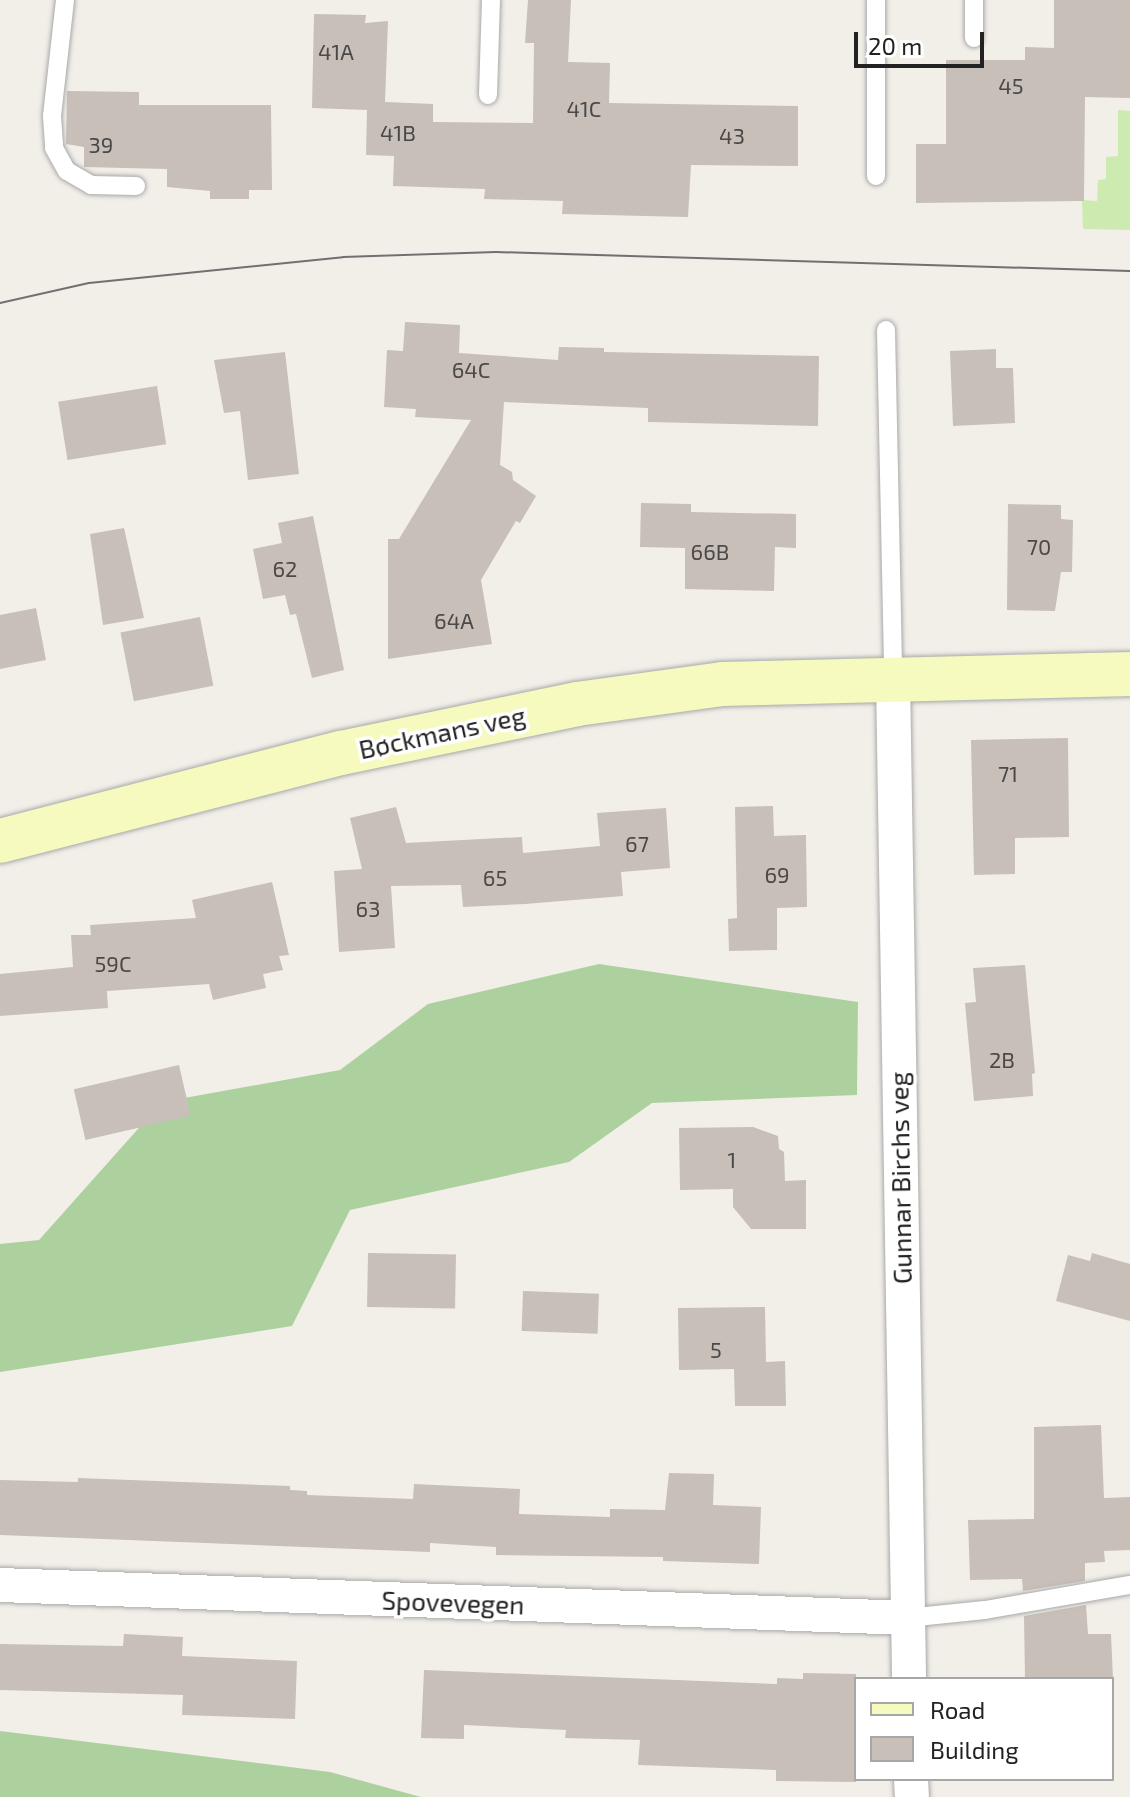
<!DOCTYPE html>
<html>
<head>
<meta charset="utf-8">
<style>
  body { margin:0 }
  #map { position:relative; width:1130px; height:1797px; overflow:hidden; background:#f2efe9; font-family:"Exo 2",sans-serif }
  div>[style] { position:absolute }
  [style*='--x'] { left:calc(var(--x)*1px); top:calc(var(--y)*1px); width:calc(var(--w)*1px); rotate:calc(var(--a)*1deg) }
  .grass>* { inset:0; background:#cdebb0 }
  .forest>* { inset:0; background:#add19e }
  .building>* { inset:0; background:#c7bfb8; transform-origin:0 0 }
  .roads { filter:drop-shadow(0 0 2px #a9a9a9) drop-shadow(0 0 2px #a9a9a9) }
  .service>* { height:18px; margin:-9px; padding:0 9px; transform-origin:9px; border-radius:9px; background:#fff }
  .minor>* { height:34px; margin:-17px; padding:0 17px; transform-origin:17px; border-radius:17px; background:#fff }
  .secondary>* { height:44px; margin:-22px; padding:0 22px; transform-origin:22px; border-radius:22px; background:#f7fabf }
  .tram>* { height:2px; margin:-1px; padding:0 1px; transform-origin:1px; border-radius:1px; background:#707070 }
  span { translate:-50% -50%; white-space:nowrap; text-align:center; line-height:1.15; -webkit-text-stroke:7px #fff; paint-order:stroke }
  .number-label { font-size:22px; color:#4b4948 }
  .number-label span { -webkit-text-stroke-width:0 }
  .street-label { font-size:26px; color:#222 }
  .legend { position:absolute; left:854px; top:1677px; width:260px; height:104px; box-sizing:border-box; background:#fff; border:2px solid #a7a7a7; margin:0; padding:10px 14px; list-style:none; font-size:24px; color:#222 }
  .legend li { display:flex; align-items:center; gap:16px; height:40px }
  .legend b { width:40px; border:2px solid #a7a7a7 }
  .scale { position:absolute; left:854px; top:32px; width:130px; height:36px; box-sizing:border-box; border:4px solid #222; border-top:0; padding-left:10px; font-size:24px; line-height:28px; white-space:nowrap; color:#222; -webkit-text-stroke:6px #fff; paint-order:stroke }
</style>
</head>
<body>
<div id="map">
  <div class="grass">
    <i style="clip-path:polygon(1118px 110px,1130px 111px,1130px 230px,1083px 229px,1082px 200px,1097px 201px,1098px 180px,1106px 179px,1106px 157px,1118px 156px)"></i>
  </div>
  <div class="forest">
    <i style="clip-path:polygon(599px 964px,858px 1002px,857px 1095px,652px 1103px,569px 1162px,350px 1210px,292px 1326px,0 1372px,0 1244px,39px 1240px,162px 1102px,340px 1070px,428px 1004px)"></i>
    <i style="clip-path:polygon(0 1731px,330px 1772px,421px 1797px,0 1797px)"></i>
  </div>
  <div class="building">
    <i style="clip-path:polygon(528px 0,571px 0,568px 62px,610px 63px,609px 103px,798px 106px,798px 166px,691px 165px,688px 217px,562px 214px,563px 201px,484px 199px,485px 189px,393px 186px,394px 156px,366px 155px,367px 110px,312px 108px,314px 14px,366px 15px,365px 23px,388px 21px,385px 102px,433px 104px,433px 122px,533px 123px,534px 43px,525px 43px)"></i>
    <i style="clip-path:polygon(1054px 0,1130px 0,1130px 98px,1085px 97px,1084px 201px,916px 203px,916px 144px,946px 144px,946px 60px,1025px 60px,1025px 47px,1054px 48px)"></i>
    <i style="clip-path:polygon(67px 91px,139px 92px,139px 105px,271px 105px,272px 190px,249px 190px,249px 199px,210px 199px,210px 191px,167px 187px,167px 169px,84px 167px,84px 147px,66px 144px)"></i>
    <i style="clip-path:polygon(405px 322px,460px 325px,459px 353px,558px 360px,559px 347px,604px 348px,604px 352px,819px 356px,818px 426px,648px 422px,648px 408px,504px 402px,500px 465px,512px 472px,513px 480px,536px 496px,520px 523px,516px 521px,481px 580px,492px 644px,388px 659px,388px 539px,399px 539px,471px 420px,415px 417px,416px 409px,384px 407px,387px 350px,403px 351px)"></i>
    <i style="clip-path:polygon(996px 349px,996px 368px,1013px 368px,1015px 423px,953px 426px,950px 351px)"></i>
    <i style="clip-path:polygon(285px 352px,299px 474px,248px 480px,240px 411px,224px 413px,214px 360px)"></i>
    <i style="left:157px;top:386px;width:59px;height:100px;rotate:81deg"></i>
    <i style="clip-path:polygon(641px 503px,691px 504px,691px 512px,796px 514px,796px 548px,775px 547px,774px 591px,685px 589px,685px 548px,640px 547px)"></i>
    <i style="clip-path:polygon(1008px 504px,1061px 505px,1061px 519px,1073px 520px,1072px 572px,1061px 572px,1055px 611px,1007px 610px)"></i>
    <i style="clip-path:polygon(313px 516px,344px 670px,312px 678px,296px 614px,290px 615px,285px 595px,263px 599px,253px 549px,282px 543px,278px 523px)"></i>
    <i style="clip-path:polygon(124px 528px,144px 618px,103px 625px,90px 534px)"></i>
    <i style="clip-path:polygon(36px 608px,46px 660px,0 669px,0 615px)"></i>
    <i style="left:200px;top:617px;width:70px;height:81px;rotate:79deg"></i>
    <i style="clip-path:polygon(1068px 738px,1069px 837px,1015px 838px,1015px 874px,974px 875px,971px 740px)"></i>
    <i style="clip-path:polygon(773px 806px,774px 836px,806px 835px,807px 907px,777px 908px,777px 950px,729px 951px,728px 919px,737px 918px,735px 807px)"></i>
    <i style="clip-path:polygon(396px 807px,406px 843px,522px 837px,523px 853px,600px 846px,597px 813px,666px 808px,670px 868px,621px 872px,623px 896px,525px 904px,463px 907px,461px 885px,391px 886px,395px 948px,339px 952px,334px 871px,362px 869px,350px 818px)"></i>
    <i style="clip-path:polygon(272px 882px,289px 955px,279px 956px,283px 970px,263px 974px,266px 988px,213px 1000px,209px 984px,107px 991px,108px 1008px,0 1016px,0 974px,73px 967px,71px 935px,91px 935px,90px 925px,196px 918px,192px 900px)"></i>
    <i style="clip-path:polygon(1025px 965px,1035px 1073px,1032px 1074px,1033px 1096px,974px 1101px,965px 1003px,976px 1002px,973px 968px)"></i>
    <i style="left:179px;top:1065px;width:52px;height:108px;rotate:77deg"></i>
    <i style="clip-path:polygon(753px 1127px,778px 1136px,779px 1149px,784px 1152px,785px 1181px,806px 1180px,806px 1229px,751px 1229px,733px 1207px,733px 1189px,680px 1190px,679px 1128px)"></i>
    <i style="left:368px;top:1253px;width:88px;height:54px;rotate:1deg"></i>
    <i style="clip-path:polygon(1092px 1253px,1130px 1264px,1130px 1321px,1056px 1301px,1068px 1255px,1090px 1261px)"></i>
    <i style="left:523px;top:1291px;width:76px;height:40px;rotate:2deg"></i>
    <i style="clip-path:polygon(765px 1307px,766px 1362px,785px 1361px,786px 1406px,735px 1406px,734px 1369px,679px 1370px,678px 1308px)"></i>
    <i style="clip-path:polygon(1101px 1425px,1104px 1498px,1130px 1497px,1130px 1550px,1104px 1551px,1105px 1562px,1085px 1563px,1085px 1581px,1023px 1591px,1022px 1579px,970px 1580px,968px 1520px,1034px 1519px,1034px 1427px)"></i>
    <i style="clip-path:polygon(669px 1473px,714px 1474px,713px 1505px,761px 1507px,759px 1564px,663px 1561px,663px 1557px,496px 1555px,496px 1547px,430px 1543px,430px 1552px,0 1535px,0 1480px,78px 1482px,78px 1478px,290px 1486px,290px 1490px,307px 1491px,307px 1495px,413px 1499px,414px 1484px,520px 1489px,519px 1514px,610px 1517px,610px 1509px,665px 1510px)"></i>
    <i style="clip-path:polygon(1086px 1605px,1088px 1634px,1111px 1634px,1113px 1679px,1025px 1679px,1024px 1616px)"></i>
    <i style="clip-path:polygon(124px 1634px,183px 1637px,182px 1656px,297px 1661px,295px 1719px,182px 1715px,183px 1695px,0 1690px,0 1644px,123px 1646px)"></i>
    <i style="clip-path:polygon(424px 1670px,777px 1684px,777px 1678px,803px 1679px,803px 1673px,856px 1674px,856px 1782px,776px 1781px,776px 1770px,638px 1765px,640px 1740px,565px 1738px,566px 1730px,464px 1725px,464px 1739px,421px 1738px)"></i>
  </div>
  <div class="roads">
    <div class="service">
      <i style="--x:65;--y:0;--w:117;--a:96.4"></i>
      <i style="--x:52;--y:116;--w:32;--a:86"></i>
      <i style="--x:54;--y:148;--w:26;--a:61"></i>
      <i style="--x:67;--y:171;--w:28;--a:30"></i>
      <i style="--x:91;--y:185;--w:45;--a:1.3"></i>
      <i style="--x:974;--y:38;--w:38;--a:-90"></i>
      <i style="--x:488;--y:95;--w:95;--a:-88.2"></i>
      <i style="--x:876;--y:176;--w:176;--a:-90"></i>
      <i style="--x:886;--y:330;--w:348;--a:88.8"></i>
      <i style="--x:907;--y:1618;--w:78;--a:-5.9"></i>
      <i style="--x:985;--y:1610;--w:147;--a:-9.8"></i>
    </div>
    <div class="minor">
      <i style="--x:893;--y:678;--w:1001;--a:89.08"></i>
      <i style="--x:0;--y:1585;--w:908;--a:2.08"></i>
      <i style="--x:911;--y:1779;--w:18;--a:87"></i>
    </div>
    <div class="secondary">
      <i style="--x:0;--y:841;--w:352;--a:-14.5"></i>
      <i style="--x:341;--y:753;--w:241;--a:-11.7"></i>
      <i style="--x:577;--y:704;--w:147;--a:-7.8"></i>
      <i style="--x:723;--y:684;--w:407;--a:-1.4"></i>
    </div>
  </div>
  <div class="tram">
    <i style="--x:0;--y:303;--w:91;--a:-12.7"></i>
    <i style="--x:89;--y:283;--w:255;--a:-5.8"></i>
    <i style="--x:343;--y:257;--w:153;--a:-1.9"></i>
    <i style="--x:496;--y:252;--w:634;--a:1.72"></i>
  </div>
  <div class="number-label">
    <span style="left:336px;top:52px">41A</span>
    <span style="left:1011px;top:86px">45</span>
    <span style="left:584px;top:109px">41C</span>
    <span style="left:398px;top:133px">41B</span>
    <span style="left:732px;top:136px">43</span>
    <span style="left:101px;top:145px">39</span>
    <span style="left:471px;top:370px">64C</span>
    <span style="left:1039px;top:547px">70</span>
    <span style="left:710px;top:552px">66B</span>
    <span style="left:285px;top:569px">62</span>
    <span style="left:454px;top:621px">64A</span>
    <span style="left:1008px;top:774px">71</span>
    <span style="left:637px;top:844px">67</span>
    <span style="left:777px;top:875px">69</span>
    <span style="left:495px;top:878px">65</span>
    <span style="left:368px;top:909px">63</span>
    <span style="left:113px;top:964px">59C</span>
    <span style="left:1002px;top:1060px">2B</span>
    <span style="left:732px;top:1160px">1</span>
    <span style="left:716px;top:1350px">5</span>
  </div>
  <div class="street-label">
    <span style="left:442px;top:732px;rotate:-12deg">Bøckmans veg</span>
    <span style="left:900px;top:1178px;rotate:-91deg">Gunnar Birchs veg</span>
    <span style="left:453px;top:1602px;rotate:2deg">Spovevegen</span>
  </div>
  <ul class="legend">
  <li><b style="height:10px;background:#f7fabf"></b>Road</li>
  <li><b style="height:22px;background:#c7bfb8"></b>Building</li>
  </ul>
  <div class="scale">20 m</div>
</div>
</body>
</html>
